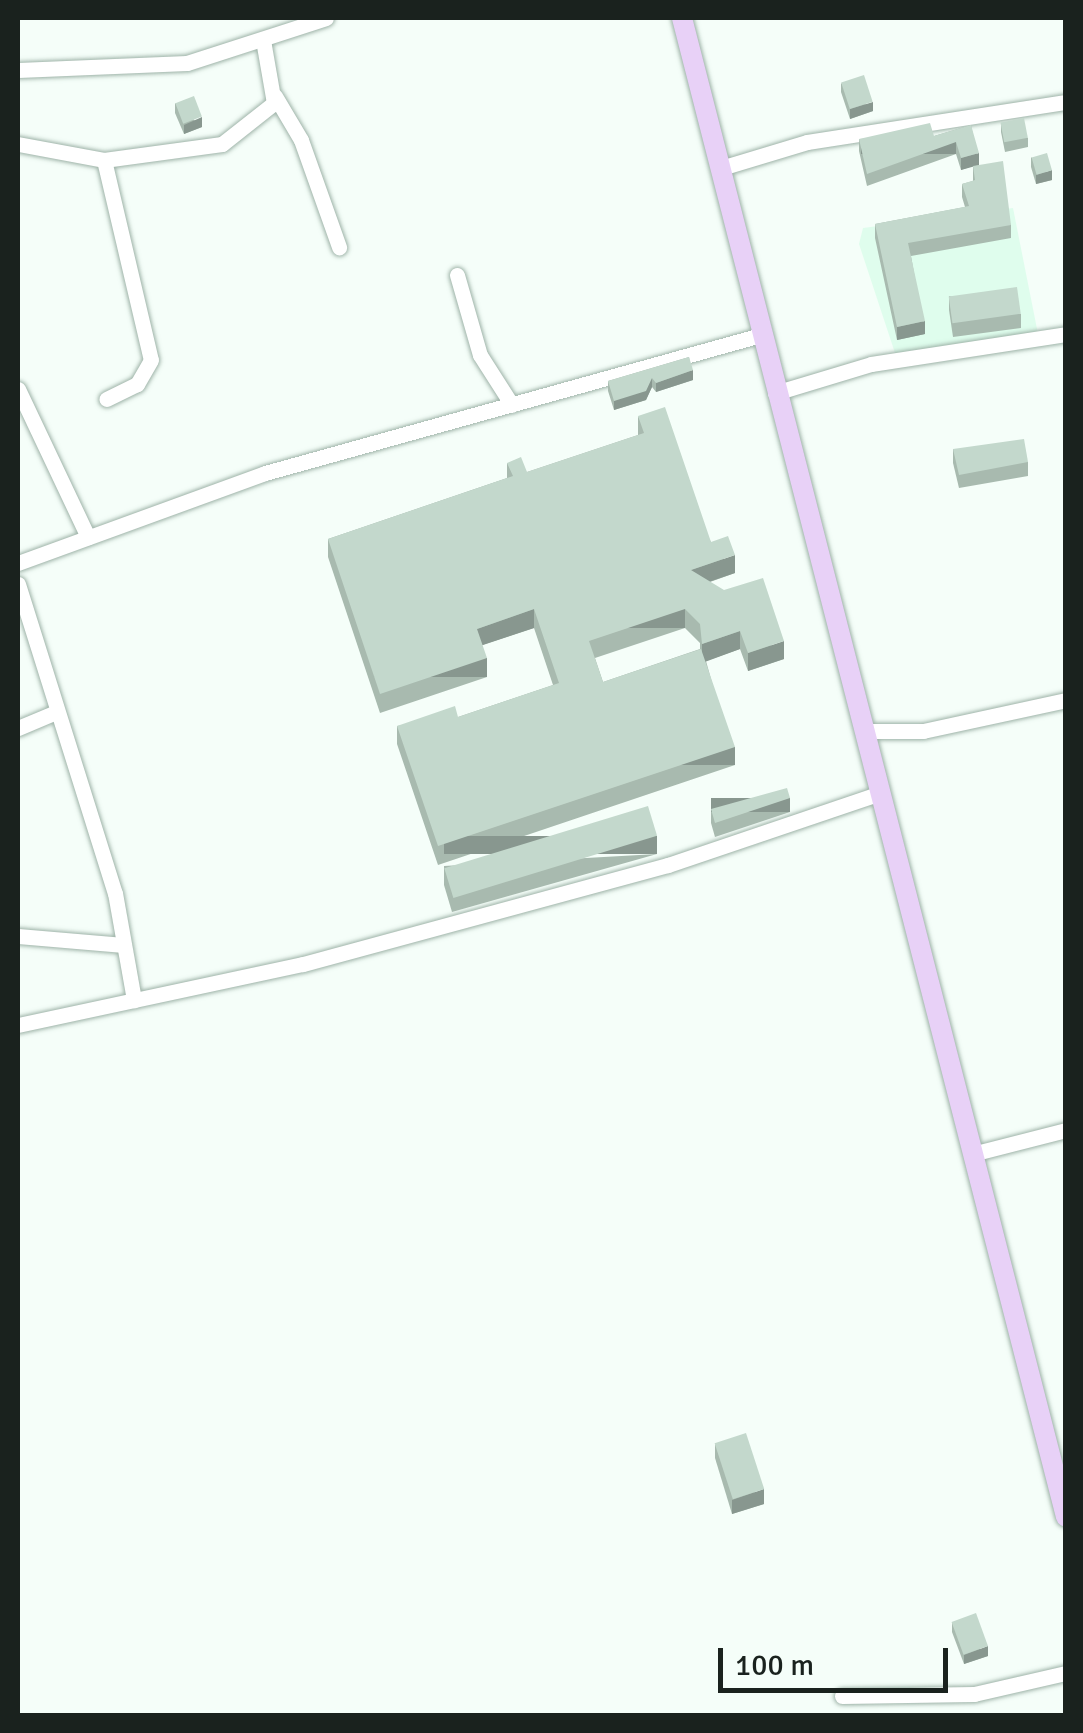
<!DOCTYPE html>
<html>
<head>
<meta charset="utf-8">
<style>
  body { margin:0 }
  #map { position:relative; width:1083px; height:1733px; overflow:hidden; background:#f5fef9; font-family:Signika,sans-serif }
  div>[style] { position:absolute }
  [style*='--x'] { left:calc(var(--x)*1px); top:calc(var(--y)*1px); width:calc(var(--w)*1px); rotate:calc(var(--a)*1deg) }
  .built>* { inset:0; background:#dffded }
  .roads { filter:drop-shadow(0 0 2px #9eb3a8) drop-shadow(0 0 2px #9eb3a8) }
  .minor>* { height:15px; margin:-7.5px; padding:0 7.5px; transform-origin:7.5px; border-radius:7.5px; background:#fff }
  .major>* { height:20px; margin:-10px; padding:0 10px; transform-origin:10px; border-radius:10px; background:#e8d1f7 }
  .wall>* { inset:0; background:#a8baaf }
  .shaded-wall>* { inset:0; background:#88978f; transform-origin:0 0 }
  .building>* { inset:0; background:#c3d8cc; transform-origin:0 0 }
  span { translate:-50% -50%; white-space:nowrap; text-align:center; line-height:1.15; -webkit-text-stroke:8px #f5fef9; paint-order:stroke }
  .frame { position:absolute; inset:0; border:20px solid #1a221e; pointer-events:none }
  .scale { position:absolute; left:718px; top:1648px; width:230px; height:45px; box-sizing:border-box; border:5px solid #1a221e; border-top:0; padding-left:12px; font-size:30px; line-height:35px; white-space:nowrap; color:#1a221e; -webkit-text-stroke:8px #f5fef9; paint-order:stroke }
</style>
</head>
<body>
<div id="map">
  <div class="built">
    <i style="clip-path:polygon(1013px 208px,1038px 334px,895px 353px,859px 244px,863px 228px)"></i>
  </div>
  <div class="roads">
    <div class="minor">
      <i style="--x:18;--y:70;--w:169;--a:-2.4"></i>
      <i style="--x:187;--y:63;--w:146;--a:-17.9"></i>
      <i style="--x:275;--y:96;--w:51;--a:59.4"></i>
      <i style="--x:301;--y:140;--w:114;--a:70.4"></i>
      <i style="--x:18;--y:144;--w:87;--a:10.5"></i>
      <i style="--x:104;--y:160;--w:119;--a:-7.7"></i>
      <i style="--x:222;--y:144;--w:66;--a:-38.3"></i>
      <i style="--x:274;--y:103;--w:64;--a:-99.9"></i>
      <i style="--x:104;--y:160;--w:205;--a:76.8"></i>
      <i style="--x:151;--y:360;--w:28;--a:120"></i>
      <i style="--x:137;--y:384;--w:34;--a:154"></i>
      <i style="--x:721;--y:168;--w:90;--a:-16.8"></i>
      <i style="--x:807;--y:142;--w:262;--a:-8.8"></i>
      <i style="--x:457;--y:275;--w:83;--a:74"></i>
      <i style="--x:480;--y:355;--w:59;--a:57.4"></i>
      <i style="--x:18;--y:389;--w:164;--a:64.7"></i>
      <i style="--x:775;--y:393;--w:100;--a:-16.8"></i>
      <i style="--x:871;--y:364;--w:197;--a:-8.7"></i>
      <i style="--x:18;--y:563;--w:263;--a:-20"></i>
      <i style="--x:265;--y:473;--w:515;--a:-15.55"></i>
      <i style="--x:18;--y:584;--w:324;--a:72.6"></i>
      <i style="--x:115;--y:893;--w:109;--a:79.9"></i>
      <i style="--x:18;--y:728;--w:41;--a:-22.8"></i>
      <i style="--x:867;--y:731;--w:56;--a:0"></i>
      <i style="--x:923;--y:731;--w:146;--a:-12.2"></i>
      <i style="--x:18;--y:936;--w:106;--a:4.9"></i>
      <i style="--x:18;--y:1025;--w:291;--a:-12.1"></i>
      <i style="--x:303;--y:964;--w:378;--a:-15.2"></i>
      <i style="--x:668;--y:865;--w:225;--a:-18.7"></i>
      <i style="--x:972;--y:1154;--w:97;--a:-14.3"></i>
      <i style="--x:842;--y:1696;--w:132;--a:-0.9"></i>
      <i style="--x:974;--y:1694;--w:94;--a:-12.9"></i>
    </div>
    <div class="major">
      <i style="--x:682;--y:18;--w:1547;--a:75.63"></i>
    </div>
  </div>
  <div class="wall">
    <i style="clip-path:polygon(841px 83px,873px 111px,850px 119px,841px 92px)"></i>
    <i style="clip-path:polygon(175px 103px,202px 127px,184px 134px,175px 113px)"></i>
    <i style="clip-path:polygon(1001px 123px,1028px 138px,1028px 147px,1005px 152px,1001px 132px)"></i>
    <i style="clip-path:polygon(971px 125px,979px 165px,1011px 225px,1011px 238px,911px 256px,925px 334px,897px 340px,875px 238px,875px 224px,965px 207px,962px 197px,962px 184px,973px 181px,973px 166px,961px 170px,956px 154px,867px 186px,859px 151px,859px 139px,934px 136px)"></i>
    <i style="clip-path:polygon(1031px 157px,1052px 180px,1036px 184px,1031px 167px)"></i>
    <i style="clip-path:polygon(949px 296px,1021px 314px,1021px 328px,953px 337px,949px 310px)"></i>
    <i style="clip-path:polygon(689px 357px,693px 380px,656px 392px,652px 387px,646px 400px,614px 410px,608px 391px,608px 381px)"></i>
    <i style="clip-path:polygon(evenodd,638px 416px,711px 542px,735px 573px,710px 582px,784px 659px,748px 671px,740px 649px,706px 661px,735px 765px,438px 865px,397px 744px,397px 726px,458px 717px,553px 685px,534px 628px,482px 645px,487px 677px,380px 713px,328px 557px,328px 539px,507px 478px,507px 463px,527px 472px,638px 435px,638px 416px,685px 628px,700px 643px,700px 649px,603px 682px,595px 658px,685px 628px)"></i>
    <i style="clip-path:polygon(953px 449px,1028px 462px,1028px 476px,959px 488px,953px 463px)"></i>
    <i style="clip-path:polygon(711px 809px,790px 812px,715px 837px,711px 823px)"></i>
    <i style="clip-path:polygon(657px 854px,452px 912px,444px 885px,444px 866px)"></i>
    <i style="clip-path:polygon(715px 1444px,764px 1504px,732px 1514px,715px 1458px)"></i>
    <i style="clip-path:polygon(952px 1622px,988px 1656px,964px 1664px,952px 1632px)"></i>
  </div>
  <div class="shaded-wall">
    <i style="clip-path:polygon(873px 102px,873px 111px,850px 119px,850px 109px)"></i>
    <i style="clip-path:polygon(202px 117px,202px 127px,184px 134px,184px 125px)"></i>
    <i style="left:956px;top:142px;width:12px;height:95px;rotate:90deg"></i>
    <i style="clip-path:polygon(979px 153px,979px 165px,961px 170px,961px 158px)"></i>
    <i style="clip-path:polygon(1052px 170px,1052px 180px,1036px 184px,1036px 175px)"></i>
    <i style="clip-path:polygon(925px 321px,925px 334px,897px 340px,897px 327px)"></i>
    <i style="clip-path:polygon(693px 370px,693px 380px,656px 392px,656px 383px)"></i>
    <i style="clip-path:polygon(652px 378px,652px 387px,646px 400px,614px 410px,614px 401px)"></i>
    <i style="clip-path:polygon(735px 555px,735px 573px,691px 588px,691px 570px)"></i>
    <i style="clip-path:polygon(534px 609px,534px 628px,477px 647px,477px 629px)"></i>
    <i style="left:685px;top:609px;width:19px;height:101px;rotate:90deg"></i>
    <i style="clip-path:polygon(740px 631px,740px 649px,702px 663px,702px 644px)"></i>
    <i style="clip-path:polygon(784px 641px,784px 659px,748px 671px,748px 653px)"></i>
    <i style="left:487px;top:658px;width:19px;height:113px;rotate:90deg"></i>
    <i style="left:735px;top:747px;width:18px;height:313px;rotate:90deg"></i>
    <i style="left:790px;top:798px;width:14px;height:79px;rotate:90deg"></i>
    <i style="left:657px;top:836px;width:18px;height:213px;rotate:90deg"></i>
    <i style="clip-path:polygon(764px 1489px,764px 1504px,732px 1514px,732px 1500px)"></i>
    <i style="clip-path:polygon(988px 1646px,988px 1656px,964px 1664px,964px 1655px)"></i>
  </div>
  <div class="building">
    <i style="left:864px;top:75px;width:28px;height:24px;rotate:72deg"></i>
    <i style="left:194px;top:96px;width:22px;height:20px;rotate:69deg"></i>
    <i style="left:1024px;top:118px;width:20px;height:24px;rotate:79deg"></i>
    <i style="clip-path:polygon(930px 123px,934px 136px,971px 125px,979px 153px,961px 158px,956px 142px,867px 174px,859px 139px)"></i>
    <i style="left:1047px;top:153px;width:18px;height:16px;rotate:74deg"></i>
    <i style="clip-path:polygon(1003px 161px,1011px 225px,908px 243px,925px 321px,897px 327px,875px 224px,969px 206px,962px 184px,975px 180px,973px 166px)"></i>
    <i style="left:1017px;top:287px;width:27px;height:69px;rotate:82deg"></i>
    <i style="clip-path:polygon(689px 357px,693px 370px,656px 383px,652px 378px,646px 391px,614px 401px,608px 381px)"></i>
    <i style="clip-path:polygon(665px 407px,711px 542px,728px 536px,735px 555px,691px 570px,724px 590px,763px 578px,784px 641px,748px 653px,740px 631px,702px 644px,700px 624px,685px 609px,589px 641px,603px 682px,701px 649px,735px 747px,438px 846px,397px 726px,455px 706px,458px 717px,559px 683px,534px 609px,477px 629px,487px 658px,380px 694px,328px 539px,513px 476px,507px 463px,521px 457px,527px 472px,644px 433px,638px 416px)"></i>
    <i style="clip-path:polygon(1024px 439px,1028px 462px,959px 475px,953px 449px)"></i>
    <i style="clip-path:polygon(787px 788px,790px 798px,715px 823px,711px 809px)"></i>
    <i style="left:648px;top:806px;width:31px;height:213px;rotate:73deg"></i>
    <i style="left:746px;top:1433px;width:59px;height:33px;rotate:72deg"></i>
    <i style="left:976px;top:1613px;width:35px;height:26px;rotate:70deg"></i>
  </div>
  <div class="frame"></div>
  <div class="scale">100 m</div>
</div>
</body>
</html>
